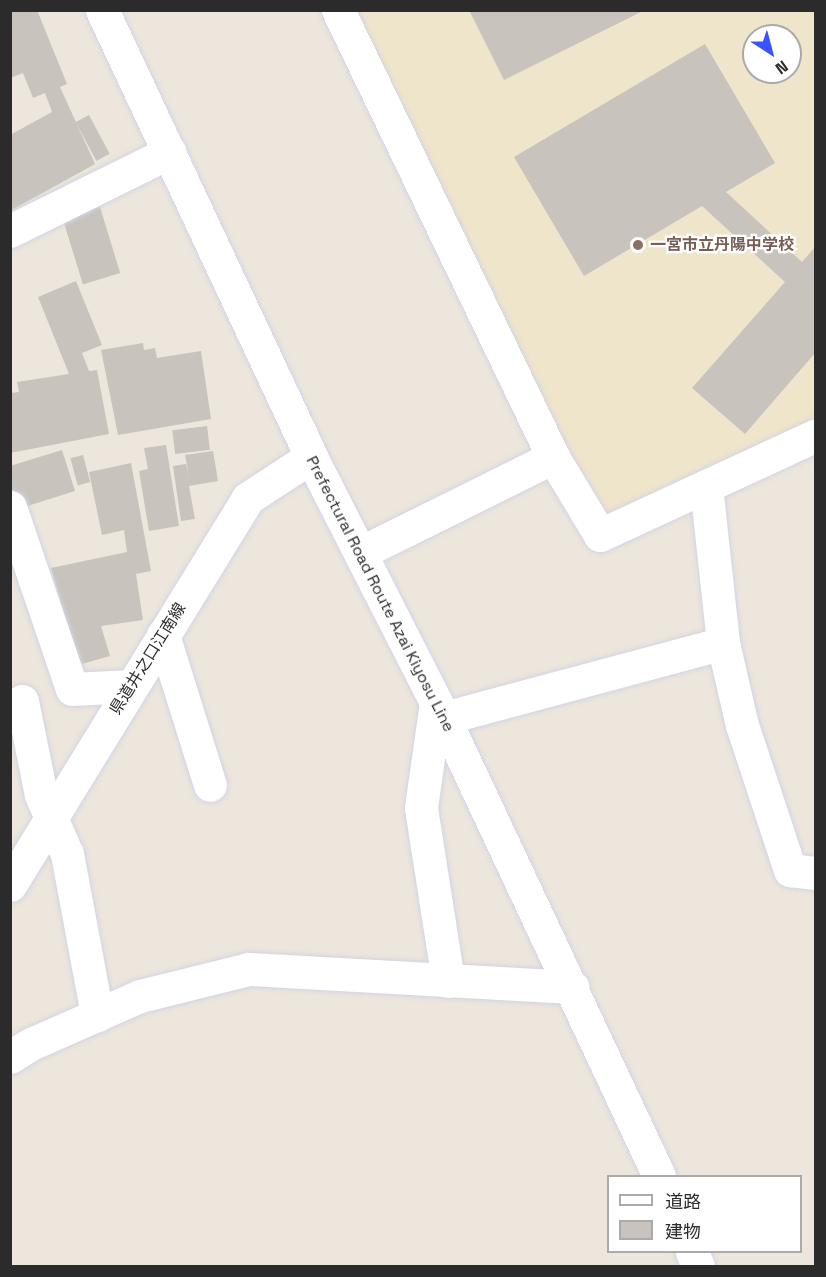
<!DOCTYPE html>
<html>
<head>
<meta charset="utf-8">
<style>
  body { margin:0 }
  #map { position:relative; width:826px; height:1277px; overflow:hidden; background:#ede6dc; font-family:"Space Grotesk","Noto Sans JP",sans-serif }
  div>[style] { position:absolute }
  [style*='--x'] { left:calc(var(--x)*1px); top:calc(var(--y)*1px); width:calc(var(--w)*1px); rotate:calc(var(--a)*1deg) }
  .education>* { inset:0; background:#efe5cb }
  .building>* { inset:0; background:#c8c3bc; transform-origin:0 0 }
  .roads { filter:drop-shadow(0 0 2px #d1d4e4) drop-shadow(0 0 2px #d1d4e4) }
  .minor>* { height:33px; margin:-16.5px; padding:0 16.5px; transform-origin:16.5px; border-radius:16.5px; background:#fff }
  .secondary>* { height:33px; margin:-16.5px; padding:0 16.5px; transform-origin:16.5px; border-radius:16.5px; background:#fff }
  .dots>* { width:16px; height:16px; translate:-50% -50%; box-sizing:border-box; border:3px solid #fff; border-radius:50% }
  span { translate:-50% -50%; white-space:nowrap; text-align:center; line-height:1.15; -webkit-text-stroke:4.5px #fff; paint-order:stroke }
  .education-label { font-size:16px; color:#785e54; font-weight:700 }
  .left { translate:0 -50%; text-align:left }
  .street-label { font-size:16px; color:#2b2b2b }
  .frame { position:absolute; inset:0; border:12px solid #2b2b2b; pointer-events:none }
  .legend { position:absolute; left:607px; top:1175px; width:195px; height:78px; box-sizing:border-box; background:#fff; border:2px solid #aaa; margin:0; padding:8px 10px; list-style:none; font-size:18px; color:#2b2b2b }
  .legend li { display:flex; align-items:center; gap:12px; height:30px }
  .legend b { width:30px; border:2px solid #aaa }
  .north { position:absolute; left:742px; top:24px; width:60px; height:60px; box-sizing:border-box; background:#fff; border:2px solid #aaa; border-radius:50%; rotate:144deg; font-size:16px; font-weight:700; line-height:24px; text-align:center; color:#2b2b2b }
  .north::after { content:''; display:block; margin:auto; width:21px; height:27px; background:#3954fd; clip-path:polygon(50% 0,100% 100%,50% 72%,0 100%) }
</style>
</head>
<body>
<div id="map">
  <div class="education">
    <i style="clip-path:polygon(evenodd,336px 11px,815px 11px,815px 419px,604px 516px,336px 11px,754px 36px,790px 36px,790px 72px,754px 72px,754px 36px)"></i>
  </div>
  <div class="building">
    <i style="clip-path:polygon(10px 10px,37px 10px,67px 84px,60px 87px,95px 164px,10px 211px,10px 135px,52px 112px,45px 93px,33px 98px,23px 73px,10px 78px)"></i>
    <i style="clip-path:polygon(469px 10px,645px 10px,504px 80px)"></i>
    <i style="clip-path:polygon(705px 44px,775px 163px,726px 192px,802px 262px,816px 246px,816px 352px,745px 434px,692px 388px,785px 282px,702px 206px,584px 276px,514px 157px)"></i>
    <i style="left:89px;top:115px;width:44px;height:15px;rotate:62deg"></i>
    <i style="left:100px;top:207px;width:69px;height:39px;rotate:73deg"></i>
    <i style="clip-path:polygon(76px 281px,102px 345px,82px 353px,89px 371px,97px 370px,109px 434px,10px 453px,10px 393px,19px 392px,17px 382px,69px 374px,38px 297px)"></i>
    <i style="clip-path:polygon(143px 343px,144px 350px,155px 348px,157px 358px,201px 351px,211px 419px,118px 435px,101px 350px)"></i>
    <i style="left:207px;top:426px;width:24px;height:35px;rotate:83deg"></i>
    <i style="clip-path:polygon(166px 445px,179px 526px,149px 531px,139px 471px,148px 469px,144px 448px)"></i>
    <i style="clip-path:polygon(62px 450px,75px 491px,18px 509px,10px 483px,10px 466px)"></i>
    <i style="clip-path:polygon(213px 451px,218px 481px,189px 486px,195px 519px,181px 521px,173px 466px,186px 464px,189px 476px,185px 455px)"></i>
    <i style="left:83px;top:455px;width:28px;height:13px;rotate:75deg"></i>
    <i style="clip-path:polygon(131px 463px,151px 571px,136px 574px,143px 620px,101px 626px,110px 656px,78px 665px,51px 568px,127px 552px,124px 530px,102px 535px,89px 472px)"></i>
  </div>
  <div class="roads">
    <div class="minor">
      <i style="--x:338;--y:10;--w:496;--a:64.3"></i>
      <i style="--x:553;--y:457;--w:91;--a:58.9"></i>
      <i style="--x:600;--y:535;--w:238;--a:-24.8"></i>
      <i style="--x:10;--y:231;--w:178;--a:-26.3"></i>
      <i style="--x:706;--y:486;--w:158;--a:83.8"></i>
      <i style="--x:723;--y:643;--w:84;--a:77"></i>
      <i style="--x:742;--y:725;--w:153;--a:71.7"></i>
      <i style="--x:790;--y:870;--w:26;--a:7"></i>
      <i style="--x:10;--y:507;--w:192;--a:71.2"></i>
      <i style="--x:72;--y:689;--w:60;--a:-2.9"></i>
      <i style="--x:360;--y:553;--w:216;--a:-26.4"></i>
      <i style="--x:163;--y:635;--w:157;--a:72.6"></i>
      <i style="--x:22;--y:701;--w:96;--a:78.6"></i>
      <i style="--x:41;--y:795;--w:64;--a:66.2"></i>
      <i style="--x:67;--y:854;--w:164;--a:79.4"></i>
      <i style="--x:436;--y:702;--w:107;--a:98.1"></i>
      <i style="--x:421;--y:808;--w:175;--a:81.1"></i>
      <i style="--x:444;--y:718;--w:289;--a:-15"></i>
      <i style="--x:10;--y:1057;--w:25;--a:-32"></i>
      <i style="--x:31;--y:1044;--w:119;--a:-23.8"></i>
      <i style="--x:140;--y:996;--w:112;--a:-13.9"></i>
      <i style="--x:249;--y:969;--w:324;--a:3.2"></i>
    </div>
    <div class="secondary">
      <i style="--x:102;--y:10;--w:493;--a:64.9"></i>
      <i style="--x:311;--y:457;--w:293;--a:63"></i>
      <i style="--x:444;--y:718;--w:506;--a:64.85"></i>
      <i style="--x:10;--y:885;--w:454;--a:-58.4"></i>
      <i style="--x:248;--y:498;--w:75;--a:-33.1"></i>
      <i style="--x:692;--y:1252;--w:15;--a:67"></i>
    </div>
  </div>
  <div class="dots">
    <i style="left:638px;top:245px;background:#8d6e63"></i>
  </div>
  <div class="education-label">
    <span class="left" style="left:650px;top:245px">一宮市立丹陽中学校</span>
  </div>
  <div class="street-label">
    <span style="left:380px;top:594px;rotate:63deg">Prefectural Road Route Azai Kiyosu Line</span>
    <span style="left:148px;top:659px;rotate:-58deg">県道井之口江南線</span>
  </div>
  <div class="frame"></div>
  <ul class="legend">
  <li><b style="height:8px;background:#fff"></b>道路</li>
  <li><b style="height:16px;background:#c8c3bc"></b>建物</li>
  </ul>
  <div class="north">N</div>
</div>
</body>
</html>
